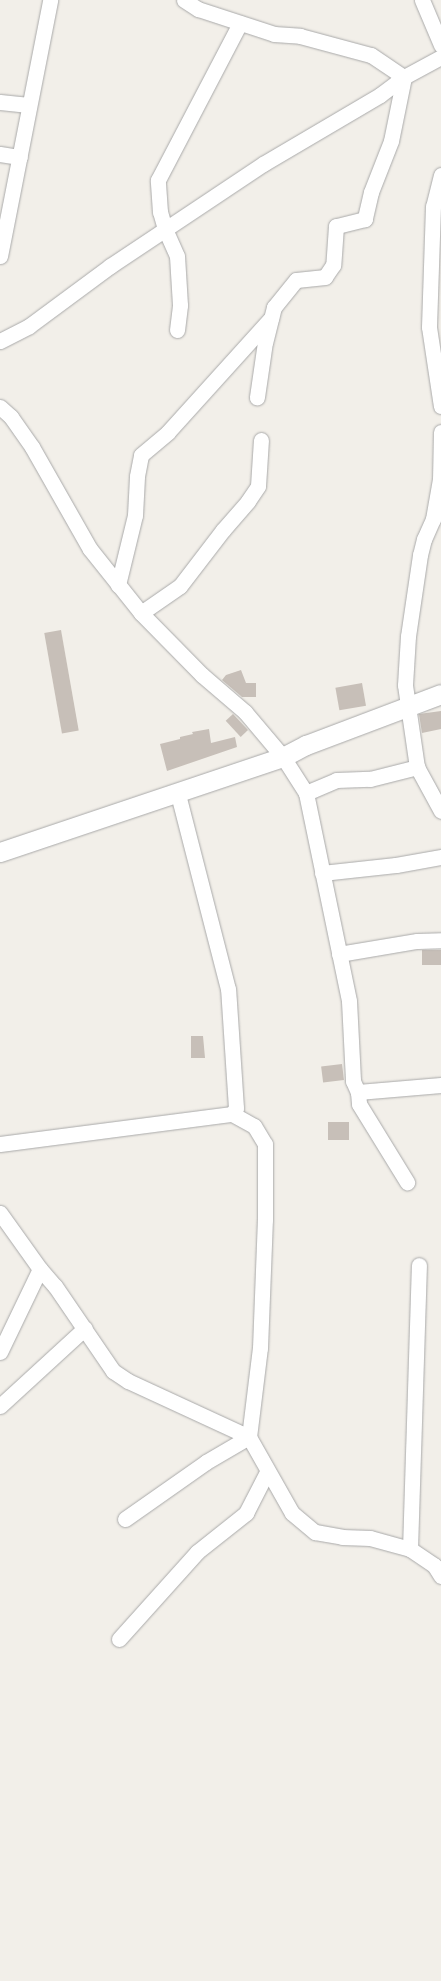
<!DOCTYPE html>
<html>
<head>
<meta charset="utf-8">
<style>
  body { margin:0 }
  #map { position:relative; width:441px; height:1981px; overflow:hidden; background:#f2efe9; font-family:"Nunito Sans",sans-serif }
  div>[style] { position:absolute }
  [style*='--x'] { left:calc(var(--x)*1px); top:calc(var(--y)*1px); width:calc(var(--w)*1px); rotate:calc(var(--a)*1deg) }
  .building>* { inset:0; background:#c7bfb8; transform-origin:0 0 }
  .roads { filter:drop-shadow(0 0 1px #a9a9a9) drop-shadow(0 0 1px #a9a9a9) }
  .minor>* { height:15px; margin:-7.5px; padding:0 7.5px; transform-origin:7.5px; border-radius:7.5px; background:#fff }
  .tertiary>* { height:19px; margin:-9.5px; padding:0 9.5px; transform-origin:9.5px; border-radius:9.5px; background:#fff }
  span { translate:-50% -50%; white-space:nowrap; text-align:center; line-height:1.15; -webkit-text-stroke:4.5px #fff; paint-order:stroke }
</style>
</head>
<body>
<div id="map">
  <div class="building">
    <i style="left:61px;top:630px;width:102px;height:17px;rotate:80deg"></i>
    <i style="clip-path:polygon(241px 670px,246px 683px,256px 683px,256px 697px,242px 697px,222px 680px,226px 675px)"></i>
    <i style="left:362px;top:683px;width:23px;height:27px;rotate:80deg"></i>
    <i style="clip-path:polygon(441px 711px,441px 729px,422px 733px,419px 714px)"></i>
    <i style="left:233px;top:714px;width:22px;height:10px;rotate:47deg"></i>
    <i style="clip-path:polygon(209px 729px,211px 743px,235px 737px,237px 747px,167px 771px,160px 744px,180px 739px,180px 737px,193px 734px,192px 732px)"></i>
    <i style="left:441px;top:950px;width:15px;height:19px;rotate:90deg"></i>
    <i style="clip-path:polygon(191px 1036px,203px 1036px,205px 1058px,191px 1058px)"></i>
    <i style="left:342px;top:1064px;width:16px;height:21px;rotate:83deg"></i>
    <i style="left:328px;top:1122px;width:21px;height:18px"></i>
  </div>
  <div class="roads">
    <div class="minor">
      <i style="--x:184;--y:0;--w:17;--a:33"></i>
      <i style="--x:198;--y:9;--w:80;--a:18.2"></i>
      <i style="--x:274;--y:34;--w:26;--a:4"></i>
      <i style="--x:300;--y:36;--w:73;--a:15"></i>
      <i style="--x:371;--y:55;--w:40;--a:34"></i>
      <i style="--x:404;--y:77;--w:65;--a:101.5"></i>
      <i style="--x:391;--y:141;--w:55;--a:111.4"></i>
      <i style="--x:371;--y:192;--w:28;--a:103"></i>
      <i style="--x:365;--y:219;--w:30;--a:166"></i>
      <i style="--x:336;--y:226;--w:39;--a:94"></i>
      <i style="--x:333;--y:265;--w:14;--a:124"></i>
      <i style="--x:325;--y:277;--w:29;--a:174"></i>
      <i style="--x:296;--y:280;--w:35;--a:129"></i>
      <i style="--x:274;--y:307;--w:36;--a:104"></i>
      <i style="--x:265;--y:342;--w:56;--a:98.3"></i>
      <i style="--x:422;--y:0;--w:49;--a:67.1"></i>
      <i style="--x:0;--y:102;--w:29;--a:6"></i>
      <i style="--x:0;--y:154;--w:20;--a:9"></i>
      <i style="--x:441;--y:175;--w:32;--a:104"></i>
      <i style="--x:433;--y:206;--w:121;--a:91.9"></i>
      <i style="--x:429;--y:327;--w:80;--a:81.4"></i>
      <i style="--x:0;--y:256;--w:261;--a:-78.9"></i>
      <i style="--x:177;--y:330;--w:25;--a:-83"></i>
      <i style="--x:180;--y:305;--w:49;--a:-93.5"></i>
      <i style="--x:177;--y:256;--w:30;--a:-114"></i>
      <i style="--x:165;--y:229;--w:18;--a:-106"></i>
      <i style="--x:160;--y:212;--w:32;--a:-94"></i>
      <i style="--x:158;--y:180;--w:177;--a:-62.4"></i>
      <i style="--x:0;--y:341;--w:33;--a:-27"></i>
      <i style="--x:29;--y:326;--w:101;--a:-36.5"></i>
      <i style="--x:110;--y:266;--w:184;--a:-33.7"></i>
      <i style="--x:263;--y:164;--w:136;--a:-30.5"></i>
      <i style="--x:380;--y:95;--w:30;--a:-37"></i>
      <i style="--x:404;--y:77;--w:42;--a:-28.4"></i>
      <i style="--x:0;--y:407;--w:15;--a:42"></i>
      <i style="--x:11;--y:417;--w:37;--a:55"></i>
      <i style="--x:32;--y:447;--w:117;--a:60.4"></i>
      <i style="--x:90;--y:549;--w:82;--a:51.4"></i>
      <i style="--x:141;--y:613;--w:87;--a:45.5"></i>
      <i style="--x:202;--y:675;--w:57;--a:40.7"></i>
      <i style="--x:245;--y:712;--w:59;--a:49.8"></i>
      <i style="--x:283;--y:757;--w:43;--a:57.4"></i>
      <i style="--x:306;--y:793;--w:212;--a:78.3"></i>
      <i style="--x:349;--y:1001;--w:80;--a:87.1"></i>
      <i style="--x:353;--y:1081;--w:12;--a:66"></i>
      <i style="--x:358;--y:1092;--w:12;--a:85"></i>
      <i style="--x:359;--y:1104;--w:92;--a:58.4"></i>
      <i style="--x:441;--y:432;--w:47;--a:91.2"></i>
      <i style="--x:440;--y:479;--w:41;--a:99.9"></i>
      <i style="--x:433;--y:519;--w:22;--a:114"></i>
      <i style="--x:424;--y:539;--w:16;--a:104"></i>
      <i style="--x:420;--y:555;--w:82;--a:98.4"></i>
      <i style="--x:408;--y:636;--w:49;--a:93.5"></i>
      <i style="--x:405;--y:685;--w:83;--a:81.7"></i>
      <i style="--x:417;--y:767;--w:50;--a:61.4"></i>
      <i style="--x:118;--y:585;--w:72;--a:-76.3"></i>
      <i style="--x:135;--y:515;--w:39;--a:-87"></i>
      <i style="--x:137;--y:476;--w:21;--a:-79"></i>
      <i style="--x:141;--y:455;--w:35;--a:-40"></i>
      <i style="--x:168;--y:432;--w:154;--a:-47.9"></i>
      <i style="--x:141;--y:613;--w:47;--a:-34.7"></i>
      <i style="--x:180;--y:586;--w:71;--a:-52.5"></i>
      <i style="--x:223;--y:530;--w:38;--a:-49"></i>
      <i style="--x:248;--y:501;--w:18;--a:-56"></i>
      <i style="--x:258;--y:486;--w:46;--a:-86.3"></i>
      <i style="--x:306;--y:793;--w:33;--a:-23"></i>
      <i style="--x:336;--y:780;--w:34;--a:-2"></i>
      <i style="--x:370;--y:779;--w:49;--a:-14.3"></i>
      <i style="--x:322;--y:873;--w:74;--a:-6.2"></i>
      <i style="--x:396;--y:865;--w:46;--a:-10.1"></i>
      <i style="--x:339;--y:954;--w:79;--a:-9.5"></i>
      <i style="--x:417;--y:941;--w:24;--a:-2"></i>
      <i style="--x:358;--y:1092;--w:83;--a:-4.8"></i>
      <i style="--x:0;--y:1144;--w:234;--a:-7.4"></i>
      <i style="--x:232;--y:1114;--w:7;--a:-56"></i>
      <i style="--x:236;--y:1108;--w:119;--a:-93.8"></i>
      <i style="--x:228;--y:989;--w:204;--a:-104.4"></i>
      <i style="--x:0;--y:1213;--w:69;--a:54.5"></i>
      <i style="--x:40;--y:1269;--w:23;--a:49"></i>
      <i style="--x:55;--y:1286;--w:103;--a:55.7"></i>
      <i style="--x:113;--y:1371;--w:18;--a:34"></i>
      <i style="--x:128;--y:1381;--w:133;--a:24.8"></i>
      <i style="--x:249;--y:1437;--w:87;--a:60.5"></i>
      <i style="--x:292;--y:1513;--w:30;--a:40"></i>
      <i style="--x:315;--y:1532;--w:27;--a:10"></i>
      <i style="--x:342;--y:1537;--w:28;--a:2"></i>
      <i style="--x:370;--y:1538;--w:41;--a:15.4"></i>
      <i style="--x:410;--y:1549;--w:29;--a:34"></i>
      <i style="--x:434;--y:1565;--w:13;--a:58"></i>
      <i style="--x:0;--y:1352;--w:92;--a:-64.3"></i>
      <i style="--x:0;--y:1406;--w:115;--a:-42.5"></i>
      <i style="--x:125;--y:1519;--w:99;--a:-35.1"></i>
      <i style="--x:206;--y:1462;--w:50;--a:-30.2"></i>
      <i style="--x:249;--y:1437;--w:90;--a:-83"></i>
      <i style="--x:260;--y:1348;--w:128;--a:-87.8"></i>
      <i style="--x:265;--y:1220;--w:76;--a:-90"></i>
      <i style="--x:265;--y:1144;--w:21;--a:-121"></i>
      <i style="--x:254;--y:1126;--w:25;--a:-151"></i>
      <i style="--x:410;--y:1549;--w:284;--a:-88.2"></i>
      <i style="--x:119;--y:1639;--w:117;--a:-48.1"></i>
      <i style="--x:197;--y:1552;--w:63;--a:-38.5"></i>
      <i style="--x:246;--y:1513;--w:46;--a:-62.9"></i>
    </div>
    <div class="tertiary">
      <i style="--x:0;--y:852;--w:299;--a:-18.6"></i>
      <i style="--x:283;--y:757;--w:26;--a:-28"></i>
      <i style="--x:306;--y:745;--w:144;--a:-20.7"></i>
    </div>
  </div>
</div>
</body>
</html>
